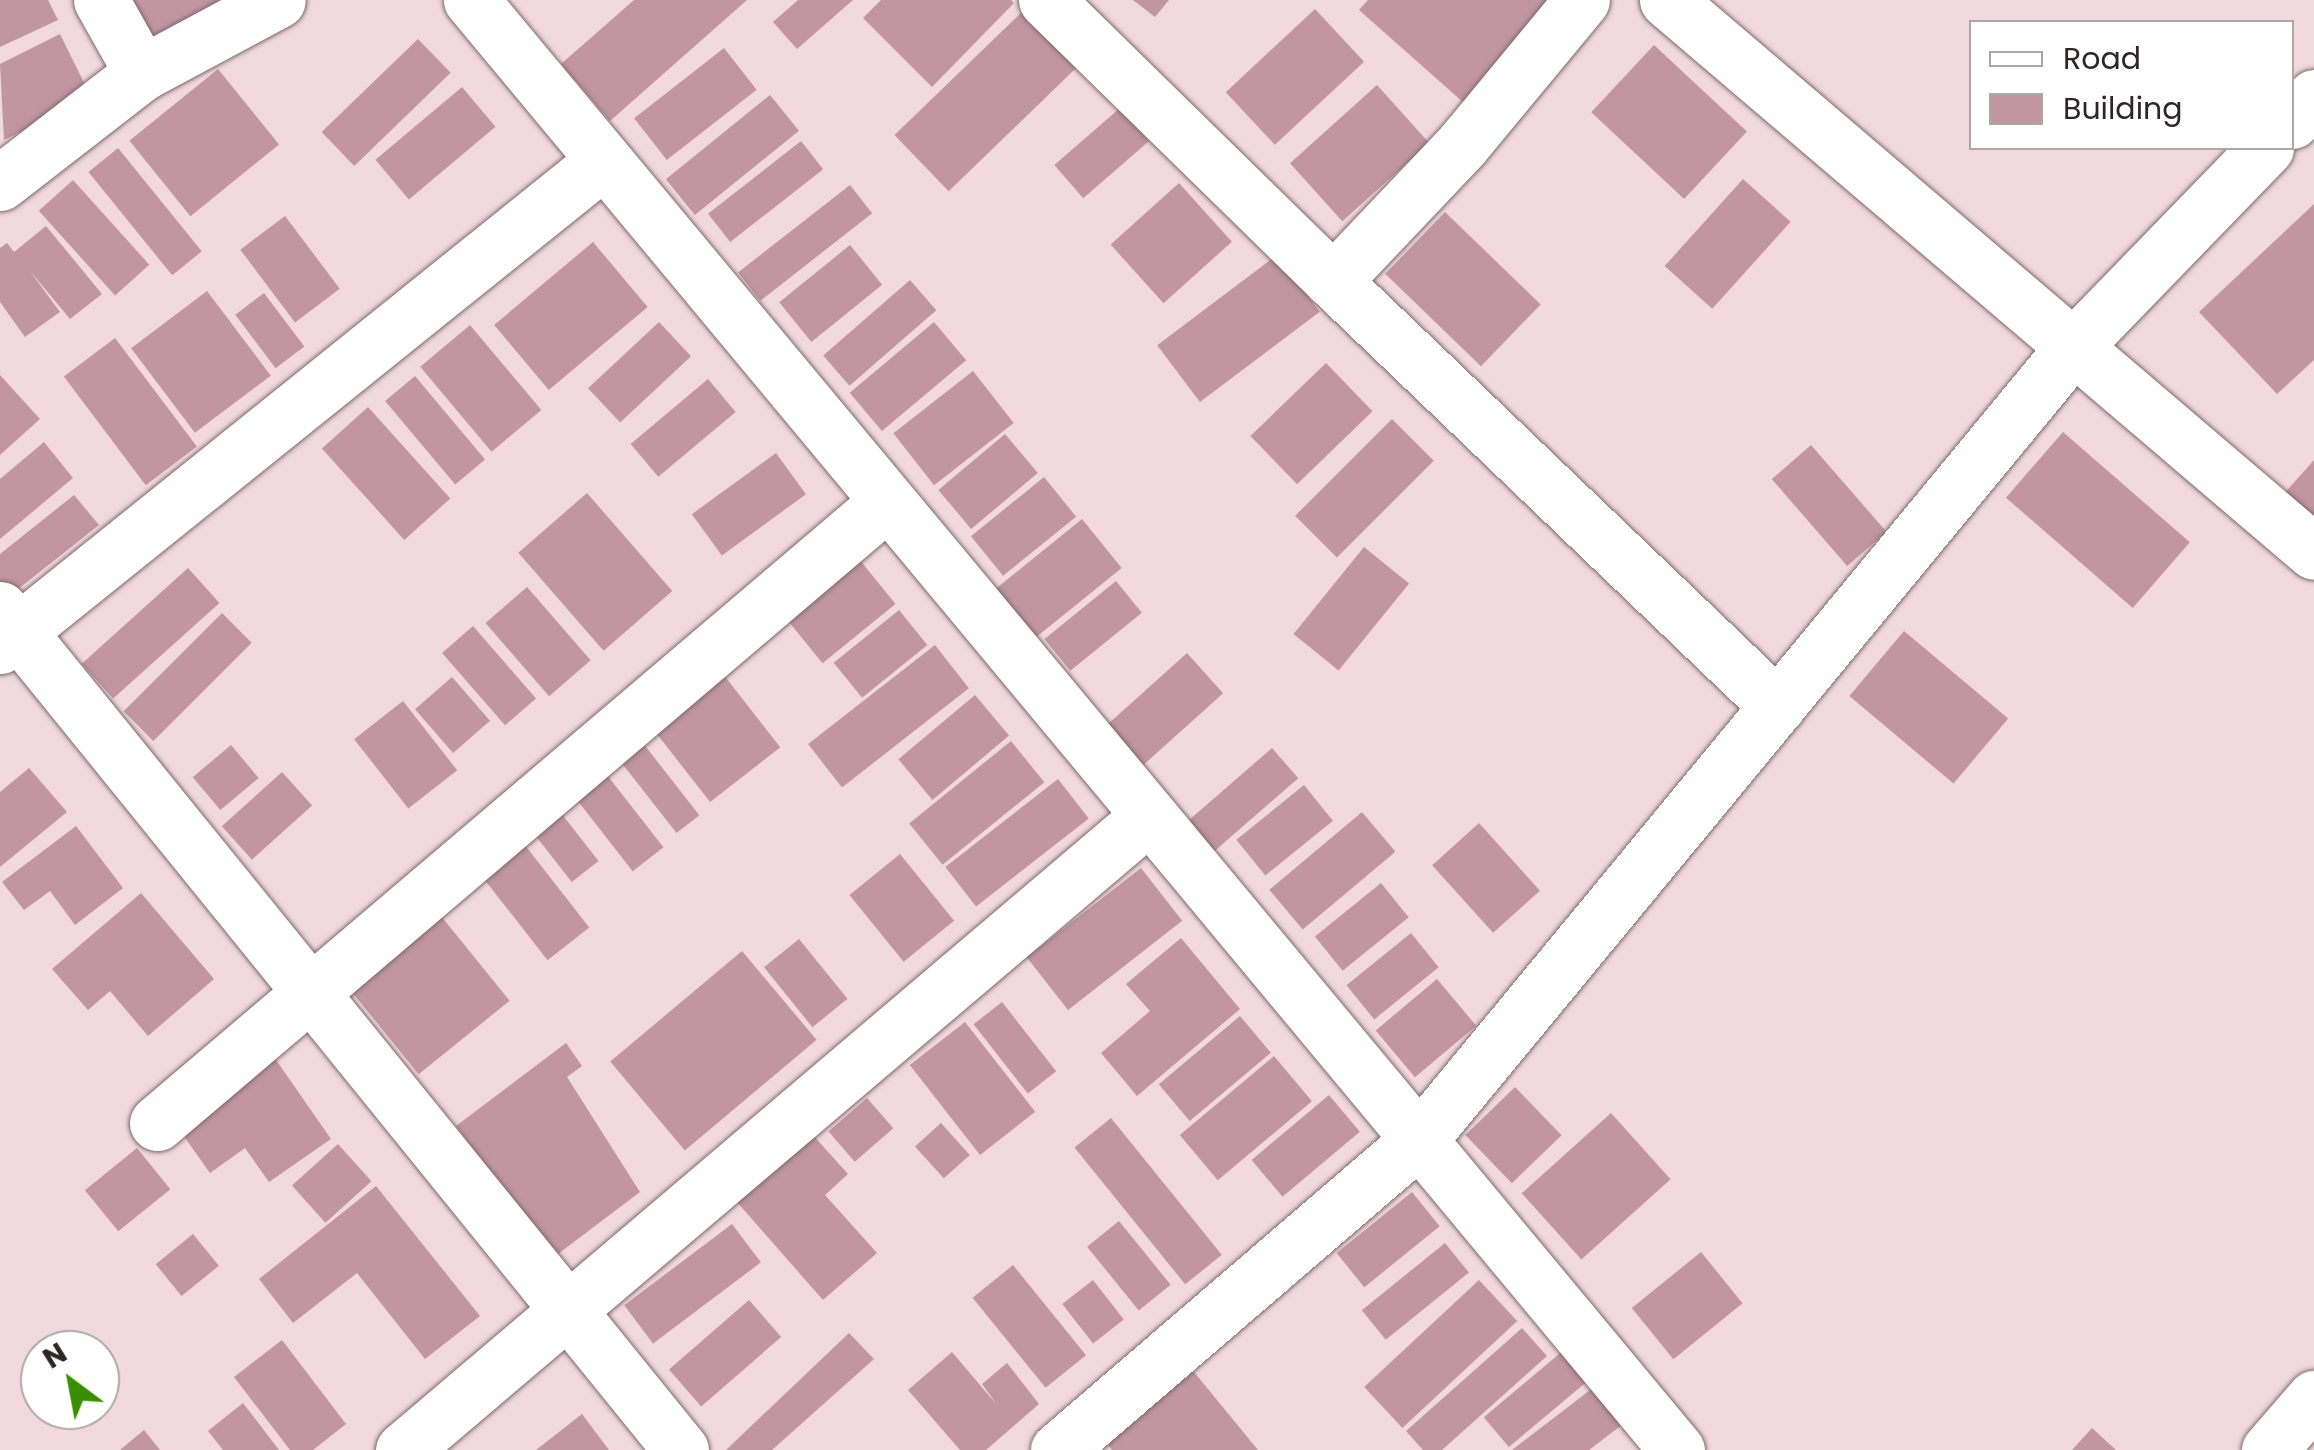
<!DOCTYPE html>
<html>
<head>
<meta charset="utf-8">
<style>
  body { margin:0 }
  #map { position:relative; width:2314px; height:1450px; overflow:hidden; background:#f1d9df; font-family:Poppins,sans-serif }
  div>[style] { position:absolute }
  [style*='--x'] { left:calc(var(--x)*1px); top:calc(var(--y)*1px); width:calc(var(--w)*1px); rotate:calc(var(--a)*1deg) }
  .building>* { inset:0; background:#c295a2; transform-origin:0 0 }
  .roads { filter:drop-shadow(0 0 2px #7d686e) drop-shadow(0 0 2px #7d686e) }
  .minor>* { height:55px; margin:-27.5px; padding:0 27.5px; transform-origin:27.5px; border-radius:27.5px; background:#fff }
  span { translate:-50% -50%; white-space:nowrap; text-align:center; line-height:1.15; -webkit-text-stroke:8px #fff; paint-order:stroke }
  .legend { position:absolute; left:1969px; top:20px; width:325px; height:130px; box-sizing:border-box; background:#fff; border:2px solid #aba8a9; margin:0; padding:12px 18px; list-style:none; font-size:30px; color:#2e2527 }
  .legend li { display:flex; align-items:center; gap:20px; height:50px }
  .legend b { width:50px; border:2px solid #aba8a9 }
  .north { position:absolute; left:20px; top:1330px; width:100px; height:100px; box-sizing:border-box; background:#fff; border:2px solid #aba8a9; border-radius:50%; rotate:328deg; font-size:28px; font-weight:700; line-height:40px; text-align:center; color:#2e2527 }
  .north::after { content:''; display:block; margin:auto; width:35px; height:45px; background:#389000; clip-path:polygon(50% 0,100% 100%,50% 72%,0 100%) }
</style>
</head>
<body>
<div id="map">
  <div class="building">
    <i style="clip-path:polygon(0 0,48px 0,58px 20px,0 47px)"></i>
    <i style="clip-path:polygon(115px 0,234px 0,143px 51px)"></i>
    <i style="clip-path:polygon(634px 0,747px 0,610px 121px,561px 64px)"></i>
    <i style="clip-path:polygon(798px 0,853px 0,797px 49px,773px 22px)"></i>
    <i style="clip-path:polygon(881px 0,1011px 0,1014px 3px,932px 87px,863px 18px)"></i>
    <i style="clip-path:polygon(1133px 0,1169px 0,1155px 17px)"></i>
    <i style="clip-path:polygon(1368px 0,1556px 0,1464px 103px,1359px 10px)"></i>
    <i style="left:1315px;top:9px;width:72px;height:122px;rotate:47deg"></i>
    <i style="left:1024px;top:10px;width:78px;height:180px;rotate:46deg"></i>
    <i style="clip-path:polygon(60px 34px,91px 97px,4px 140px,0 64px)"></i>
    <i style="left:418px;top:39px;width:47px;height:134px;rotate:46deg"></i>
    <i style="left:1654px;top:45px;width:127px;height:92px;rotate:43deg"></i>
    <i style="left:724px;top:48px;width:53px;height:114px;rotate:52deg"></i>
    <i style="left:218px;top:69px;width:97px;height:114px;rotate:51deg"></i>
    <i style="left:1377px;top:85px;width:78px;height:117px;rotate:48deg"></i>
    <i style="left:462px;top:87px;width:52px;height:113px;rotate:50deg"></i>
    <i style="left:770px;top:95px;width:46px;height:134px;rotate:51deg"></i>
    <i style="left:1120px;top:108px;width:44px;height:87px;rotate:49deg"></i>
    <i style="left:801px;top:141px;width:36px;height:118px;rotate:52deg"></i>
    <i style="left:118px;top:148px;width:133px;height:38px;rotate:51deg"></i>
    <i style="left:1743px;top:179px;width:64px;height:117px;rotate:42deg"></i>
    <i style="left:73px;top:180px;width:114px;height:46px;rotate:48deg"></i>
    <i style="left:1179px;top:183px;width:79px;height:92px;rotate:48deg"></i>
    <i style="left:850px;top:185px;width:36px;height:142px;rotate:52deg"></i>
    <i style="clip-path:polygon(2314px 204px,2314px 360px,2277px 394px,2199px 312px)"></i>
    <i style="left:1445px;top:212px;width:133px;height:86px;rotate:44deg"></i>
    <i style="left:285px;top:216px;width:91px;height:56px;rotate:53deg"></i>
    <i style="clip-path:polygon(46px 226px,102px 294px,70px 319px,30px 271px,60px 312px,25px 337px,0 302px,0 248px,7px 243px,14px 252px)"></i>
    <i style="left:593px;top:242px;width:85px;height:129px;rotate:50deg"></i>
    <i style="left:850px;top:245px;width:51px;height:91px;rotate:51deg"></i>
    <i style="left:1277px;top:255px;width:71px;height:150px;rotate:53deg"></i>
    <i style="left:910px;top:280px;width:40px;height:115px;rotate:49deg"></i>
    <i style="left:207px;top:291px;width:106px;height:95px;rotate:53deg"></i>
    <i style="left:264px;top:293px;width:67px;height:36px;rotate:53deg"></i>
    <i style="left:659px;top:322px;width:47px;height:97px;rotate:47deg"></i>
    <i style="left:934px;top:322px;width:50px;height:110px;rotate:50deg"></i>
    <i style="left:470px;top:325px;width:111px;height:65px;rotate:50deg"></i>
    <i style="left:115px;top:338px;width:136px;height:64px;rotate:53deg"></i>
    <i style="left:1326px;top:363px;width:67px;height:105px;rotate:46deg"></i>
    <i style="left:973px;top:371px;width:66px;height:101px;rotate:52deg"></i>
    <i style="clip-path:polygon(0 375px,40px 419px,0 455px)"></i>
    <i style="left:415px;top:376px;width:109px;height:39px;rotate:50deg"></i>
    <i style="left:708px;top:379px;width:43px;height:101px;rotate:50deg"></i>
    <i style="left:368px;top:407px;width:123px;height:62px;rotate:48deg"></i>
    <i style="left:1392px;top:419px;width:59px;height:137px;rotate:45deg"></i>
    <i style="left:2063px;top:432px;width:168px;height:87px;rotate:41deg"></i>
    <i style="left:1005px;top:434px;width:51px;height:87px;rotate:50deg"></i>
    <i style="clip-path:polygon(44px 442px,73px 478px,0 539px,0 479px)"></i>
    <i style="left:1811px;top:445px;width:115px;height:52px;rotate:49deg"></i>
    <i style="left:776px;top:453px;width:51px;height:104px;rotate:54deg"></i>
    <i style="clip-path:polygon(2314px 460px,2314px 522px,2283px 495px)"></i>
    <i style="left:1044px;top:477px;width:51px;height:94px;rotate:51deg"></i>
    <i style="left:587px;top:493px;width:130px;height:91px;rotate:49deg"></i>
    <i style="clip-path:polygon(74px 495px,99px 525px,8px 597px,0 587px,0 554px)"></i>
    <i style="left:1082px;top:519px;width:63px;height:116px;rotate:51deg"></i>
    <i style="left:1364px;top:547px;width:58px;height:112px;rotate:39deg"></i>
    <i style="left:859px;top:559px;width:58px;height:94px;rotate:51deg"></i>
    <i style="left:188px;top:568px;width:47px;height:143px;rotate:48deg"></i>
    <i style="left:1116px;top:581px;width:41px;height:92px;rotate:51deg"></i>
    <i style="left:527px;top:587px;width:97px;height:55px;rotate:49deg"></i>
    <i style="left:899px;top:610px;width:45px;height:84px;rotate:51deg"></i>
    <i style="left:222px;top:613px;width:42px;height:139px;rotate:45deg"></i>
    <i style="left:473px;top:626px;width:96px;height:41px;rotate:49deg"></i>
    <i style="left:1904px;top:631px;width:136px;height:85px;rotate:40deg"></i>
    <i style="left:935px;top:645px;width:55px;height:161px;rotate:52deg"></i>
    <i style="left:1187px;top:653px;width:54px;height:107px;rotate:48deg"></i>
    <i style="left:723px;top:674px;width:93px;height:89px;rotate:52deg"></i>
    <i style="left:452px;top:677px;width:58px;height:49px;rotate:49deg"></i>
    <i style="left:975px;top:695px;width:53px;height:100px;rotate:50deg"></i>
    <i style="left:403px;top:701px;width:88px;height:62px;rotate:52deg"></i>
    <i style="left:639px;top:738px;width:98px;height:29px;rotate:52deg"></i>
    <i style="left:1011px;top:741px;width:53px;height:131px;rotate:51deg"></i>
    <i style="left:231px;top:745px;width:43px;height:50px;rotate:50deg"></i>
    <i style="left:1272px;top:748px;width:40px;height:111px;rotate:49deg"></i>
    <i style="left:600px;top:766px;width:103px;height:39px;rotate:52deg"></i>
    <i style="clip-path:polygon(29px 768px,67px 812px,0 867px,0 792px)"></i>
    <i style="left:282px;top:772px;width:45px;height:81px;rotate:48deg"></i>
    <i style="left:1058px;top:779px;width:50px;height:143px;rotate:52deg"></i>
    <i style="left:1304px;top:785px;width:46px;height:87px;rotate:51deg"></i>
    <i style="left:1362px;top:812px;width:52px;height:121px;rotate:50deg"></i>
    <i style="left:561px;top:813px;width:61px;height:34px;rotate:52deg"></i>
    <i style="left:1479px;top:823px;width:91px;height:63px;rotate:48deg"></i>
    <i style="clip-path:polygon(76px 826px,123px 888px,75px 925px,50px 891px,24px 910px,2px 882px)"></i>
    <i style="left:524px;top:844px;width:106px;height:53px;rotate:52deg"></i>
    <i style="left:900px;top:854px;width:86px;height:65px;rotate:51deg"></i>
    <i style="left:1141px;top:868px;width:67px;height:145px;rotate:52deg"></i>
    <i style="left:1381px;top:883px;width:44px;height:85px;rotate:51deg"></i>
    <i style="clip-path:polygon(141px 893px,214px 979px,148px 1036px,110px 991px,88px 1010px,52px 969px)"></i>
    <i style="left:441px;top:916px;width:109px;height:117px;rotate:51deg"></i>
    <i style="left:1411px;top:933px;width:44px;height:83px;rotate:51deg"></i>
    <i style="clip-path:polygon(1181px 938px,1240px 1009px,1137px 1096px,1101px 1053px,1150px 1011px,1126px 984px)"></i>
    <i style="left:799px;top:939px;width:77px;height:45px;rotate:51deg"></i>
    <i style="left:742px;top:951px;width:116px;height:172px;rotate:50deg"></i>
    <i style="left:1437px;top:979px;width:61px;height:80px;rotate:50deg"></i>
    <i style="left:1002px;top:1002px;width:88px;height:36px;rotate:52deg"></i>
    <i style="left:1240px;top:1016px;width:48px;height:106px;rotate:50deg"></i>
    <i style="left:965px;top:1022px;width:114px;height:70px;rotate:52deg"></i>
    <i style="clip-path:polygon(566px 1043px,582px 1066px,567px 1077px,640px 1192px,554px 1257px,456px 1126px)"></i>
    <i style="left:1274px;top:1056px;width:59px;height:123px;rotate:50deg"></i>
    <i style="clip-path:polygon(274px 1057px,331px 1139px,269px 1182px,245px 1148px,210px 1173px,176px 1125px)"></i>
    <i style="left:1515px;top:1087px;width:67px;height:69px;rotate:46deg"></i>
    <i style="left:1329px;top:1095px;width:48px;height:101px;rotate:50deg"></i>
    <i style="left:867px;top:1098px;width:40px;height:51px;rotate:49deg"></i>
    <i style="left:1611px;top:1113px;width:89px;height:120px;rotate:48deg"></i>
    <i style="left:1111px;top:1118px;width:176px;height:47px;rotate:51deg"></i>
    <i style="left:941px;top:1123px;width:43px;height:35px;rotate:48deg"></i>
    <i style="clip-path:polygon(812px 1134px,848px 1174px,825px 1195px,877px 1253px,823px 1300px,736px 1201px)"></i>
    <i style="left:338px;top:1144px;width:50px;height:62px;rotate:48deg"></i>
    <i style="left:137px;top:1148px;width:53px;height:67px;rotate:51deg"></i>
    <i style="clip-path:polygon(376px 1186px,480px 1316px,425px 1359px,357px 1273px,293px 1323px,259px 1279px)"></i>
    <i style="left:1412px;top:1192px;width:44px;height:97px;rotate:51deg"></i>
    <i style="left:1119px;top:1221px;width:82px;height:41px;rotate:51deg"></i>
    <i style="left:732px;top:1224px;width:48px;height:135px;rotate:53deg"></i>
    <i style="left:193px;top:1234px;width:41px;height:48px;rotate:51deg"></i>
    <i style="left:1445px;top:1243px;width:38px;height:107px;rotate:51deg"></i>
    <i style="left:1701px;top:1252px;width:66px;height:89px;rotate:51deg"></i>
    <i style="left:1013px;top:1265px;width:116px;height:52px;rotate:51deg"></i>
    <i style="left:1093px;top:1280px;width:50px;height:39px;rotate:52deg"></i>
    <i style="left:1479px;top:1280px;width:56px;height:157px;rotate:47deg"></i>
    <i style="left:749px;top:1300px;width:49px;height:106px;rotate:49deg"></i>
    <i style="clip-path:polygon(1522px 1328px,1547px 1356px,1442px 1450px,1423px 1450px,1406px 1431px)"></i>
    <i style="clip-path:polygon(849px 1333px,874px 1359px,772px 1450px,726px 1450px)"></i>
    <i style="clip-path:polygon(282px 1340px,346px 1424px,313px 1450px,290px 1450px,234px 1377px)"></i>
    <i style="left:1565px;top:1349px;width:39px;height:106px;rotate:50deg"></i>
    <i style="clip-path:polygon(952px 1352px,997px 1405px,982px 1384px,1007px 1363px,1039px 1404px,986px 1450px,960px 1450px,908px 1390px)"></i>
    <i style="clip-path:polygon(1185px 1361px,1258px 1450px,1112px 1450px,1097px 1431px)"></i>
    <i style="clip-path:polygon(1598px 1384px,1627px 1421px,1589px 1450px,1512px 1450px)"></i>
    <i style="clip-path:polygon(243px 1403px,279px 1450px,223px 1450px,208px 1431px)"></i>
    <i style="clip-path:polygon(582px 1414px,609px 1450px,536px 1450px)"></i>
    <i style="clip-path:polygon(2092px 1428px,2116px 1450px,2072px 1450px)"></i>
    <i style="clip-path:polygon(144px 1430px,160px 1450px,120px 1450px)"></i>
  </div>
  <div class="roads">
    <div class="minor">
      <i style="--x:101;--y:0;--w:84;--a:60.7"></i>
      <i style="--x:471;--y:0;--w:1886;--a:50.25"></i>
      <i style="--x:1046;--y:0;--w:402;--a:44.4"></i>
      <i style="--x:1333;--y:281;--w:187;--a:-46.5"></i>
      <i style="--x:1462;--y:145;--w:188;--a:-50.4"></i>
      <i style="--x:1667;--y:0;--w:850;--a:40.47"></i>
      <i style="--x:2292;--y:121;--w:33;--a:-47"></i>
      <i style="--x:0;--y:183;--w:180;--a:-37.8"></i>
      <i style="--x:142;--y:73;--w:154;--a:-28.2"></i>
      <i style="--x:1333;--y:281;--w:615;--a:43.75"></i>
      <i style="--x:0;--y:609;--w:1082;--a:51"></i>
      <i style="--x:0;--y:646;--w:771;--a:-38.79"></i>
      <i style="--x:157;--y:1123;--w:957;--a:-40.38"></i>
      <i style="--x:403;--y:1450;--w:979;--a:-40.36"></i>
      <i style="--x:1058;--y:1450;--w:477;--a:-40.7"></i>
      <i style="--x:1420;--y:1139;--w:1028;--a:-50.49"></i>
      <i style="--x:2074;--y:346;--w:276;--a:-45.9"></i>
      <i style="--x:2269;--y:1450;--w:69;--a:-49.1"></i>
    </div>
  </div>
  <ul class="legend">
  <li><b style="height:12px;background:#fff"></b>Road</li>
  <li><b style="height:28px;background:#c295a2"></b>Building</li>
  </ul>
  <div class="north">N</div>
</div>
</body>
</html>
